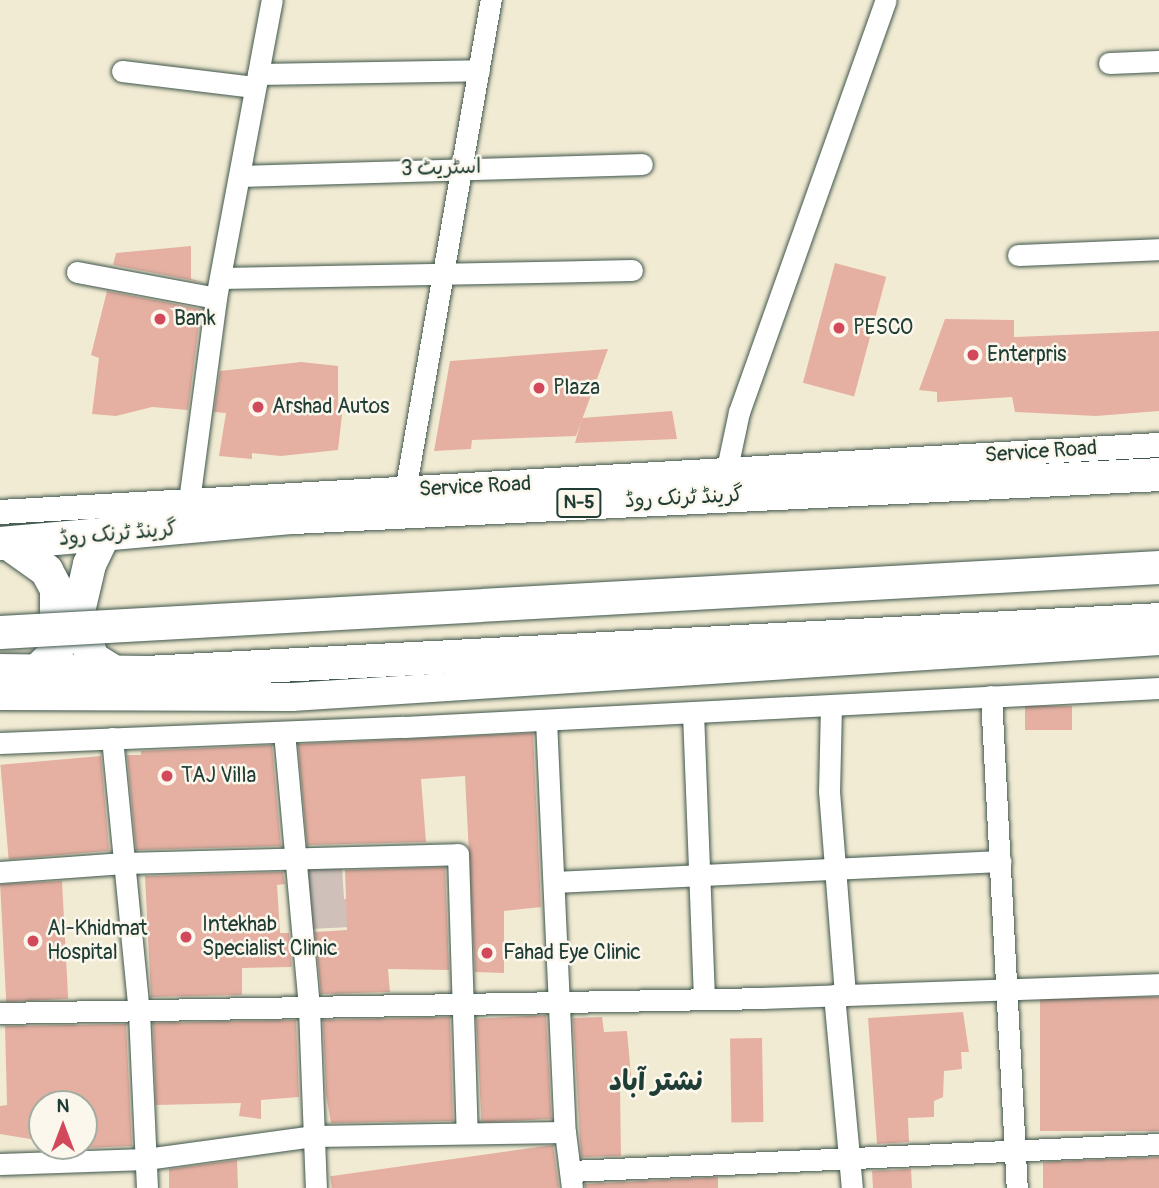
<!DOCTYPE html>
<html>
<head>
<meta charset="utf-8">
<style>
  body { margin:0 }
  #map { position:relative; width:1159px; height:1188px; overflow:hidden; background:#f2ebd3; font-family:Pangolin,"Playpen Sans Arabic",sans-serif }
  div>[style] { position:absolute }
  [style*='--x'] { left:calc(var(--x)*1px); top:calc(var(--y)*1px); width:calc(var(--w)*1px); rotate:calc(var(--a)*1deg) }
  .industrial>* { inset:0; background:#cfc0ba }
  .building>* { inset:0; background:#e5b0a2; transform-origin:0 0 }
  .roads { filter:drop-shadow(0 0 2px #3f574c) drop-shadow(0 0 2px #3f574c) }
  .minor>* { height:21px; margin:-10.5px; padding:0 10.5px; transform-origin:10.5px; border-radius:10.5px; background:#fff }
  .tertiary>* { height:24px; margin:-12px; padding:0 12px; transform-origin:12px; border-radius:12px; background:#fff }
  .secondary>* { height:28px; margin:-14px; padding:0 14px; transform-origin:14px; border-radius:14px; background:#fff }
  .trunk>* { height:33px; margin:-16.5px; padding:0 16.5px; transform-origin:16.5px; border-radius:16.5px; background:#fff }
  .bridges { filter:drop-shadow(0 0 2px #3f574c) drop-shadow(0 0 2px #3f574c) }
  .trunk-bridge>* { height:33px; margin:-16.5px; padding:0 16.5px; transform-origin:16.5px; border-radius:16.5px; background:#fff }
  .dots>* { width:19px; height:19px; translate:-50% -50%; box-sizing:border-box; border:4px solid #fbf7ec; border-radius:50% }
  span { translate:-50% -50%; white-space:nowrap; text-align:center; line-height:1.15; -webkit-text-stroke:5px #fbf7ec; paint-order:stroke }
  .shield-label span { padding:2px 5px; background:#fbf7ec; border:2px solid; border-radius:5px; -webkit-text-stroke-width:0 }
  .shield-label { font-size:19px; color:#1f3d34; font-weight:700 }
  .street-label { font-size:21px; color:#1f3d34 }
  .poi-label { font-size:21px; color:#1f3d34 }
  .left { translate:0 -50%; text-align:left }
  .district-label { font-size:28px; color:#1f3d34; font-weight:700 }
  .north { position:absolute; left:28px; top:1090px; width:70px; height:70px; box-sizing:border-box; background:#fbf7ec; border:2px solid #a3ada2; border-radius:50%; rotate:0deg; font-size:19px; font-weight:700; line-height:28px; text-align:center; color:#1f3d34 }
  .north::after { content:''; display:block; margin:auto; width:24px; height:32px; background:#d1495b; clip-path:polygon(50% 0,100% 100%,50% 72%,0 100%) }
</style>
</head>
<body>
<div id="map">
  <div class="industrial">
    <i style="clip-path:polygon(342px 867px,344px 899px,370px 897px,372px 926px,309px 929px,305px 869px)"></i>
  </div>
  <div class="building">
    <i style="clip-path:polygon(191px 246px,191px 279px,206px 283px,113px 265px,116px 253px)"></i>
    <i style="left:835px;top:263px;width:53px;height:124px;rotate:15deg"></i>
    <i style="clip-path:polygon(107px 291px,201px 309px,188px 410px,152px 407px,116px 416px,92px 414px,99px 358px,91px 355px)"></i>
    <i style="clip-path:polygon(945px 319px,1014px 320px,1014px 337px,1159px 331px,1159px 411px,1096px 416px,1015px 412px,1012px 397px,937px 402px,937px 392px,919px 390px)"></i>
    <i style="clip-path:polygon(608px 349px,576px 436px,472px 440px,471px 449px,434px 451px,450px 361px)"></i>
    <i style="clip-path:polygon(301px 362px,338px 366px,338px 403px,343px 406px,338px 450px,281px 456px,252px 453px,252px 459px,219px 456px,226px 413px,214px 412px,220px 371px)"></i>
    <i style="clip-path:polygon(672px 411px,677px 439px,575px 443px,582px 418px)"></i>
    <i style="left:1072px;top:706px;width:24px;height:47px;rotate:90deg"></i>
    <i style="clip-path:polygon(533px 733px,541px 907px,504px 911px,504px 973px,475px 972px,465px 776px,421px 779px,426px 842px,307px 845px,298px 744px)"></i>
    <i style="clip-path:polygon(272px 745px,281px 846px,136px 850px,127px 755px,141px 755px,141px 751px)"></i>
    <i style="left:101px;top:756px;width:95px;height:101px;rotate:85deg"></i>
    <i style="clip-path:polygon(445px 867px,449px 970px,388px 969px,390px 992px,321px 994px,315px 932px,347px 930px,345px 870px)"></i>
    <i style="clip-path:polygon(283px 872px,285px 884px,277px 885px,280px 933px,289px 933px,292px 967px,242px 968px,242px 995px,151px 997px,145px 876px)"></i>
    <i style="left:62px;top:881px;width:118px;height:62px;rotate:87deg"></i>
    <i style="left:1159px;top:997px;width:134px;height:119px;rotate:90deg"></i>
    <i style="clip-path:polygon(963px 1012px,969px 1052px,961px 1052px,962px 1069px,944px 1071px,943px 1097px,934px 1101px,934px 1117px,908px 1118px,909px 1142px,877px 1144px,868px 1018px)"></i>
    <i style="left:546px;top:1015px;width:104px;height:70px;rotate:87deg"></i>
    <i style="clip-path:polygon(450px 1017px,453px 1121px,331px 1123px,326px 1095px,323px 1020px)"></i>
    <i style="clip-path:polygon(602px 1017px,604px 1032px,627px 1031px,631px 1076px,620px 1087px,621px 1156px,581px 1157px,573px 1018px)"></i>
    <i style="clip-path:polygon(296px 1020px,299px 1097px,261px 1100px,261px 1119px,239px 1116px,241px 1103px,156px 1105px,153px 1023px)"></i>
    <i style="clip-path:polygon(126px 1024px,132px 1146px,84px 1148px,84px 1104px,42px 1104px,42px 1141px,0 1134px,0 1106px,7px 1105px,5px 1026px)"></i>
    <i style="left:762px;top:1038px;width:84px;height:32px;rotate:89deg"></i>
    <i style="left:553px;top:1145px;width:43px;height:225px;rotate:82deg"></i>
    <i style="clip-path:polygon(1159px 1157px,1159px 1188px,1043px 1188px,1043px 1162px)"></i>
    <i style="clip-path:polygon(237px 1160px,238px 1188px,169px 1188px,169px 1169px)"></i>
    <i style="left:911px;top:1169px;width:19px;height:39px;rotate:87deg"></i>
    <i style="clip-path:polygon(718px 1177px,718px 1188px,585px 1188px,585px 1184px)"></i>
  </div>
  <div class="roads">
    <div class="minor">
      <i style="--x:1109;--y:63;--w:50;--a:-2.3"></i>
      <i style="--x:122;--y:71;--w:133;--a:6.9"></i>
      <i style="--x:258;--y:74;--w:221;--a:-1"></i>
      <i style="--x:241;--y:176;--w:401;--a:-1.7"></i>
      <i style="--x:1018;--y:255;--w:141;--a:-2.4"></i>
      <i style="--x:77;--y:272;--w:141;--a:10.6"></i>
      <i style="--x:221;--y:278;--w:411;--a:-1.1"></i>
      <i style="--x:726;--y:473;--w:62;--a:-78"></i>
      <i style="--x:739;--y:412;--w:437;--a:-70.4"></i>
      <i style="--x:405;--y:491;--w:498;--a:-80.1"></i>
      <i style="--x:189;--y:501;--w:205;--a:-82.4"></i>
      <i style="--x:216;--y:298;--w:303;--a:-79.4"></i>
      <i style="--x:991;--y:696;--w:493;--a:87"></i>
      <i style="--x:831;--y:705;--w:86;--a:91.3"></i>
      <i style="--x:829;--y:791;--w:205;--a:85.5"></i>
      <i style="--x:693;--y:712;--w:287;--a:87.8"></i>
      <i style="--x:546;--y:720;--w:412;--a:87.4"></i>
      <i style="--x:565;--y:1132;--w:56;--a:82.9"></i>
      <i style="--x:284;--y:732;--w:277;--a:84.8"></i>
      <i style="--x:309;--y:1008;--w:180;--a:87.8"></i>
      <i style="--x:112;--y:738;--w:275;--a:84.4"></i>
      <i style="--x:139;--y:1012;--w:176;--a:87.4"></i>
      <i style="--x:0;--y:743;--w:404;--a:-2.3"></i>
      <i style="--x:404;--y:727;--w:756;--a:-2.96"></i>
      <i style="--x:0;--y:872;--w:124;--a:-4.2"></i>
      <i style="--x:124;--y:863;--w:334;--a:-1.5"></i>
      <i style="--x:458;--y:854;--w:279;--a:88.2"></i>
      <i style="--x:554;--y:882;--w:447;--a:-2.7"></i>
      <i style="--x:834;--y:995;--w:194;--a:84.7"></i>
      <i style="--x:0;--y:1013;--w:764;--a:-1.12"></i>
      <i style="--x:764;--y:998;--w:395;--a:-2"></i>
      <i style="--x:0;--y:1164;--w:146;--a:-2"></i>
      <i style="--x:146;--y:1159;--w:170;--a:-7.8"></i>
      <i style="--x:314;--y:1136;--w:251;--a:-0.9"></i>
      <i style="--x:571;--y:1171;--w:589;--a:-2.63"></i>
    </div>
    <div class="tertiary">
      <i style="--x:0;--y:512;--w:1161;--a:-3.31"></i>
    </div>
    <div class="secondary">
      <i style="--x:0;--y:696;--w:292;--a:0.2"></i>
      <i style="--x:292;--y:697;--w:869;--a:-3.7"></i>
    </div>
    <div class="trunk">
      <i style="--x:102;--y:537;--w:30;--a:116"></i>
      <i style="--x:89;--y:564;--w:52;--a:103.2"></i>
      <i style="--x:77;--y:615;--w:46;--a:70.8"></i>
      <i style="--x:92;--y:658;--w:26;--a:32"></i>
      <i style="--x:0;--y:543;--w:294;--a:-5.1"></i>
      <i style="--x:293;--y:517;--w:867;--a:-2.84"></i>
      <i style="--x:8;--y:543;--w:47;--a:35.4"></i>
      <i style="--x:46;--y:570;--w:21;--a:62"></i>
      <i style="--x:56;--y:589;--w:62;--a:90"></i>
      <i style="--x:56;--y:651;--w:28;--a:135"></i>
      <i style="--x:0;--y:670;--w:146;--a:0.8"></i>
      <i style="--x:146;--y:672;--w:1014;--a:-2.99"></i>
    </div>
  </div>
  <div class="bridges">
    <div class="trunk-bridge">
      <i style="--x:0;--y:632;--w:1161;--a:-3.21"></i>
    </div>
  </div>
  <div class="dots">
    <i style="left:160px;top:319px;background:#d1495b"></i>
    <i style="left:839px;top:328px;background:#d1495b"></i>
    <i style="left:973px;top:355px;background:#d1495b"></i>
    <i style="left:539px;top:388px;background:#d1495b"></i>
    <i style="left:258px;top:407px;background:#d1495b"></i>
    <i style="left:167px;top:776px;background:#d1495b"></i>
    <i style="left:186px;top:937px;background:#d1495b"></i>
    <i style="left:33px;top:941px;background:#d1495b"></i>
    <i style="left:487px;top:953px;background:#d1495b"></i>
  </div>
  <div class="shield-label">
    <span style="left:579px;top:503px">N-5</span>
  </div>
  <div class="street-label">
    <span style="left:441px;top:168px;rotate:-2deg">اسٹریٹ 3</span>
    <span style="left:1041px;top:452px;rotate:-4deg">Service Road</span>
    <span style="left:475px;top:487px;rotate:-3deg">Service Road</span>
    <span style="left:684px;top:498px;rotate:-3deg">گرینڈ ٹرنک روڈ</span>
    <span style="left:118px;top:534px;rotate:-5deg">گرینڈ ٹرنک روڈ</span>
  </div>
  <div class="poi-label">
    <span class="left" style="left:174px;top:319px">Bank</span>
    <span class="left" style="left:853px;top:328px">PESCO</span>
    <span class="left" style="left:987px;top:355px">Enterpris</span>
    <span class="left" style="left:553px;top:388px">Plaza</span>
    <span class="left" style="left:272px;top:407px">Arshad Autos</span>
    <span class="left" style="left:181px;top:776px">TAJ Villa</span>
    <span class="left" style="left:202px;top:937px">Intekhab<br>Specialist Clinic</span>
    <span class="left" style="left:47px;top:941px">Al-Khidmat<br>Hospital</span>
    <span class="left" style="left:503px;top:953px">Fahad Eye Clinic</span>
  </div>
  <div class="district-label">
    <span style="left:656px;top:1082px">نشتر آباد</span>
  </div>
  <div class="north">N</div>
</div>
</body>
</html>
